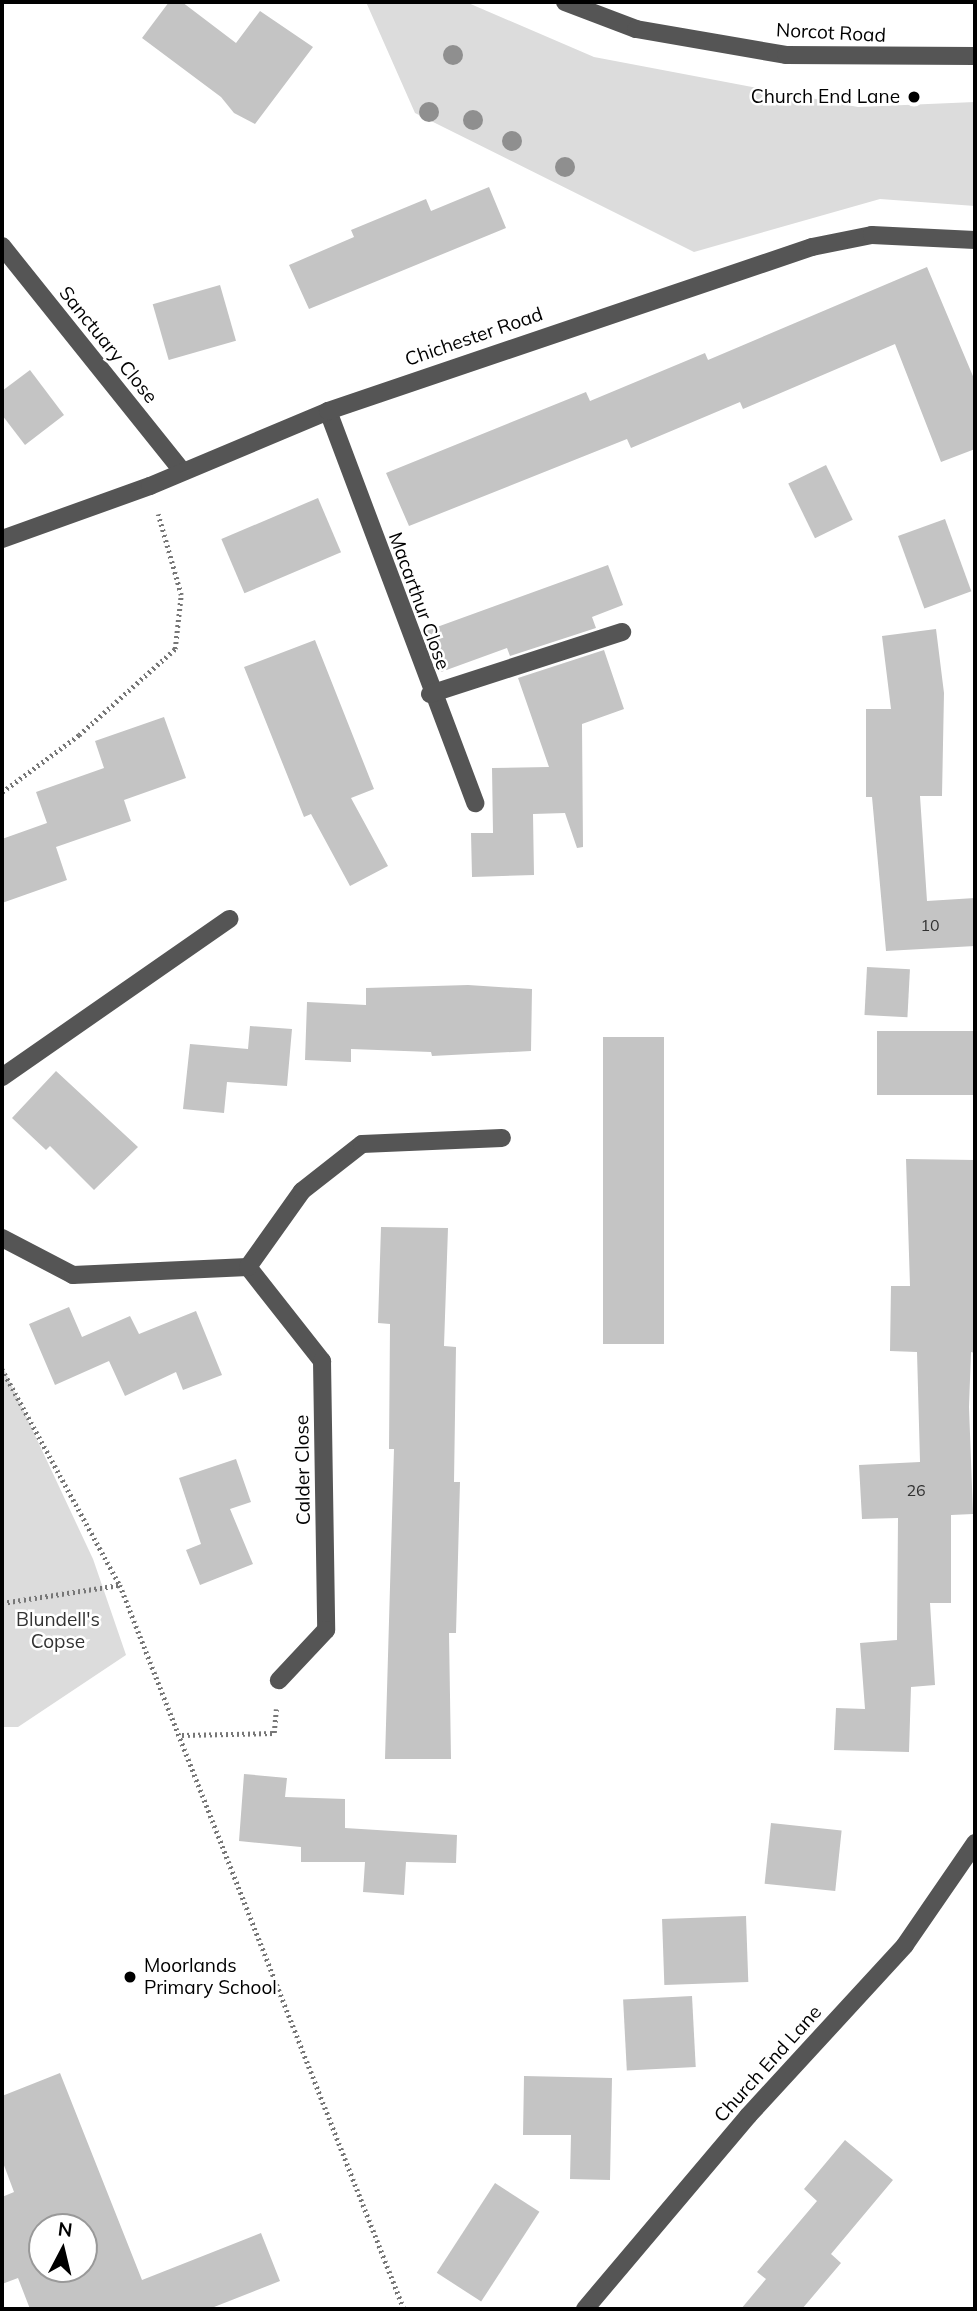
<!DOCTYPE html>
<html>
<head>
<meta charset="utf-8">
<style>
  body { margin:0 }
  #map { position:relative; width:977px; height:2311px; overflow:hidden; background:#fff; font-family:Mulish,sans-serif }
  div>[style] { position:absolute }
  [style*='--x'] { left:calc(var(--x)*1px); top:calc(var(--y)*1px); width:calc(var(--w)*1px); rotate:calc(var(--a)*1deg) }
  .green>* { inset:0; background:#dcdcdc }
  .building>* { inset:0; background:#c4c4c4; transform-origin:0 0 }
  .path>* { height:4.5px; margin-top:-2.25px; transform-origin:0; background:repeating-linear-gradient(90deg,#777 0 2px,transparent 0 5.5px) }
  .minor>* { height:18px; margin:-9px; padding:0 9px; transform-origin:9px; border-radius:9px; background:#555 }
  .trees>* { width:20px; height:20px; margin:-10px; border-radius:50%; background:#8f8f8f }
  .dots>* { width:19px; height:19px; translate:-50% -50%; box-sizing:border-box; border:4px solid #fff; border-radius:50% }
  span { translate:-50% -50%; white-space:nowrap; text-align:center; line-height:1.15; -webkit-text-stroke:5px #fff; paint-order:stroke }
  .number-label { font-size:16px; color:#313131 }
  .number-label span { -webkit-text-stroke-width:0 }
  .street-label { font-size:19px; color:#000 }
  .poi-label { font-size:19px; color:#000 }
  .right { translate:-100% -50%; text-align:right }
  .left { translate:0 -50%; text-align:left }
  .park-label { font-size:19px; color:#333 }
  .frame { position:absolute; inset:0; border:4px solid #000; pointer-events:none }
  .north { position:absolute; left:28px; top:2213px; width:70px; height:70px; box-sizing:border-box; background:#fff; border:2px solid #999; border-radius:50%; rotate:7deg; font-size:19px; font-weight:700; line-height:28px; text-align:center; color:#000 }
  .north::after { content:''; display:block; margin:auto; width:24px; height:32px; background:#000; clip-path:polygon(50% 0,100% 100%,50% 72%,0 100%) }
</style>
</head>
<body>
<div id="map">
  <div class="green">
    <i style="clip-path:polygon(366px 2px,466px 2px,594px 57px,858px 107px,975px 102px,975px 206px,880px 199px,694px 252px,415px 113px)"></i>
    <i style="clip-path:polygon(2px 1365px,93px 1559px,126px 1655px,18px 1727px,2px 1727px)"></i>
  </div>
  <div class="building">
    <i style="clip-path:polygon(169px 2px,182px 2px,236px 43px,260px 11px,313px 47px,255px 124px,234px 113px,221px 97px,142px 38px)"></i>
    <i style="clip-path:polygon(489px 187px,506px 228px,309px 309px,289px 265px,354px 237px,351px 230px,426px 199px,431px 211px)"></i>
    <i style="clip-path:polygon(927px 267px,975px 381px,975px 449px,941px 462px,895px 344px,743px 409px,740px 402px,631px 448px,627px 439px,409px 526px,386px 473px,586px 392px,590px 401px,705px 353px,708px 360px)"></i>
    <i style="left:220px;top:285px;width:58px;height:70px;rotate:74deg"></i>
    <i style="clip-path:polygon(30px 370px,64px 415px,25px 445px,2px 415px,2px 391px)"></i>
    <i style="left:826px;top:465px;width:61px;height:42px;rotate:64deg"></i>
    <i style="left:318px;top:498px;width:59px;height:105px;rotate:67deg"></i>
    <i style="left:945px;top:519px;width:77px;height:50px;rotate:70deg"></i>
    <i style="clip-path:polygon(608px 565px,623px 605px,592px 617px,596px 628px,510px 656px,507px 648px,441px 672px,426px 631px)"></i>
    <i style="clip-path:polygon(936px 629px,944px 693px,942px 796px,920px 796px,927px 901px,975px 898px,975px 946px,886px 951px,872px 797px,866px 797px,866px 709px,891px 709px,882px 636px)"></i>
    <i style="clip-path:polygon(315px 640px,374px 789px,351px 798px,388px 866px,350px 886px,311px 814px,304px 817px,244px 667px)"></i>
    <i style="clip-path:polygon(604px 650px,624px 709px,582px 724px,583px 847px,577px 848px,565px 813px,533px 814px,534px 875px,472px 877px,471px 833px,493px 833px,492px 768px,549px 767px,518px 678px)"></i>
    <i style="clip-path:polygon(164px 717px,186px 778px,124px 800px,131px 821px,56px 847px,53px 838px,67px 880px,2px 903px,2px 839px,47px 823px,36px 792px,104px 768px,95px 741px)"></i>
    <i style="left:867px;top:967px;width:43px;height:48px;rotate:3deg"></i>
    <i style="clip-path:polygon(468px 985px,532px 989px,531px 1051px,432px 1056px,431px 1052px,351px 1049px,351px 1062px,305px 1060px,307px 1002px,366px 1005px,366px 988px)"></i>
    <i style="clip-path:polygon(250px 1026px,292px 1029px,287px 1086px,227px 1082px,224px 1113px,183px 1109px,190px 1044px,248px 1049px)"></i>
    <i style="left:877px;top:1031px;width:98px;height:64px"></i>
    <i style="left:603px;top:1037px;width:61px;height:307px"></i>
    <i style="clip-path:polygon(56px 1071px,138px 1147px,94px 1190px,50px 1146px,46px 1150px,12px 1118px)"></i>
    <i style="clip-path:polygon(906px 1159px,975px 1160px,975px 1353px,971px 1352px,969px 1407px,973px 1514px,951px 1515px,951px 1603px,930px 1603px,935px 1685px,911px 1687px,909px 1752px,834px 1750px,836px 1708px,865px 1709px,860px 1643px,897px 1640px,898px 1518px,862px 1519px,859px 1465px,920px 1462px,917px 1352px,890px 1351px,891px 1286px,910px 1286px)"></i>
    <i style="clip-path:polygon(381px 1227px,448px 1228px,444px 1346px,456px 1347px,454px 1482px,460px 1482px,456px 1633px,449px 1633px,451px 1759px,385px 1759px,394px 1449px,389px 1449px,390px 1324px,378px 1323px)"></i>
    <i style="clip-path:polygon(69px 1307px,82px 1337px,130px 1316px,139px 1334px,196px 1311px,222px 1375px,183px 1390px,176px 1372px,125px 1396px,109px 1361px,55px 1385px,29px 1324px)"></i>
    <i style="clip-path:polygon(236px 1459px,251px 1502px,230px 1509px,253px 1564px,200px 1585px,186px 1550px,201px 1544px,179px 1478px)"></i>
    <i style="clip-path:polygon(244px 1774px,287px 1778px,285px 1797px,345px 1799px,345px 1828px,457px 1835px,456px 1863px,406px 1862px,404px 1895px,363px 1892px,365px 1862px,301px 1862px,301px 1847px,239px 1841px)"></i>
    <i style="left:771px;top:1823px;width:71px;height:61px;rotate:6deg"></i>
    <i style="left:746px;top:1916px;width:66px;height:84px;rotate:88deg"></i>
    <i style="left:692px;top:1996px;width:71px;height:69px;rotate:87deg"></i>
    <i style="clip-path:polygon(evenodd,60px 2073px,142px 2280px,261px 2233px,280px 2281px,209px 2309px,30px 2309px,18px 2278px,2px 2284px,2px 2197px,14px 2192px,2px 2160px,2px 2096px,60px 2073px,42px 2227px,84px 2227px,84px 2269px,42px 2269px,42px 2227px)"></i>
    <i style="clip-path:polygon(524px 2076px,612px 2078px,610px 2180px,570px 2179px,571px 2135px,523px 2135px)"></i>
    <i style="clip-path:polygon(845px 2140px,893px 2180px,831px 2254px,841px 2263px,802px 2309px,741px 2309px,766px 2279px,757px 2272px,817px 2201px,804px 2189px)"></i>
    <i style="left:495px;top:2183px;width:53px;height:107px;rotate:33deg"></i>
  </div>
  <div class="path">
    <i style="--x:2;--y:792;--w:96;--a:-36.5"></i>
    <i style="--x:79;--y:735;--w:129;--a:-41.9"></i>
    <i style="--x:175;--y:649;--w:54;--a:-83.7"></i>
    <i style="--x:181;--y:595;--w:84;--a:-105.9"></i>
    <i style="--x:2;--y:1369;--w:246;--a:61.4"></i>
    <i style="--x:120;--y:1585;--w:778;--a:68.58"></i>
    <i style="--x:2;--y:1603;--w:119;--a:-8.7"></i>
    <i style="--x:182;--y:1735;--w:92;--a:-1.2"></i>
    <i style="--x:274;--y:1733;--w:24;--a:-85"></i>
  </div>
  <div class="minor">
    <i style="--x:565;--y:2;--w:76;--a:20.8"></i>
    <i style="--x:636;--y:29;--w:152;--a:9.8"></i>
    <i style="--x:786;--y:55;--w:189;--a:0.3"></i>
    <i style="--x:2;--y:246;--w:288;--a:51.3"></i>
    <i style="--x:328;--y:411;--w:419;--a:69.4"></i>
    <i style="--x:2;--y:539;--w:157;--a:-19.7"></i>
    <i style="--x:150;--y:486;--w:193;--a:-22.8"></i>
    <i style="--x:328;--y:411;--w:511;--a:-18.72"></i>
    <i style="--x:812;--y:247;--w:61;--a:-11.3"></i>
    <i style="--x:872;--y:235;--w:103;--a:2.8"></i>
    <i style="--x:430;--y:694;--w:202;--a:-17.9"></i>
    <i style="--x:2;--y:1077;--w:277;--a:-34.8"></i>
    <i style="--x:2;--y:1238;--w:80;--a:27.5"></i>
    <i style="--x:73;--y:1275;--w:175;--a:-2.6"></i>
    <i style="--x:248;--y:1267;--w:120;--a:51.8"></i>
    <i style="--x:322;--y:1361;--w:269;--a:89.1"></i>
    <i style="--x:326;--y:1630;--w:69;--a:133.2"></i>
    <i style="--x:248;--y:1267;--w:93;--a:-54.6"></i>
    <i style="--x:302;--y:1191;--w:76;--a:-38.1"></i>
    <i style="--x:362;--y:1144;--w:140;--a:-2.5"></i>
    <i style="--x:585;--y:2309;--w:253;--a:-49.8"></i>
    <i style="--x:748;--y:2116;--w:232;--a:-47.4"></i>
    <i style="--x:905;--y:1945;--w:124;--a:-55.5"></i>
  </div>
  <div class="trees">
    <i style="left:453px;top:55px"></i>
    <i style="left:429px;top:112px"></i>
    <i style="left:473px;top:120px"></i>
    <i style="left:512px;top:141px"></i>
    <i style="left:565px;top:167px"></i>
  </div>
  <div class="dots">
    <i style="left:914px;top:97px;background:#000"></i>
    <i style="left:130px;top:1977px;background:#000"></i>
  </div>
  <div class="number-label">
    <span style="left:930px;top:925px">10</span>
    <span style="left:916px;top:1490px">26</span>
  </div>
  <div class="street-label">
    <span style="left:831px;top:33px;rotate:3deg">Norcot Road</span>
    <span style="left:474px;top:337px;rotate:-19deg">Chichester Road</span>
    <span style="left:108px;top:345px;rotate:51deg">Sanctuary Close</span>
    <span style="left:419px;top:601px;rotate:70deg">Macarthur Close</span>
    <span style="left:303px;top:1470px;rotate:-91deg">Calder Close</span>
    <span style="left:768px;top:2064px;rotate:-48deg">Church End Lane</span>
  </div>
  <div class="poi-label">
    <span class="right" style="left:900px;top:97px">Church End Lane</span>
    <span class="left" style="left:144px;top:1977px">Moorlands<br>Primary School</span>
  </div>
  <div class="park-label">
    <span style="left:58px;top:1631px">Blundell's<br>Copse</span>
  </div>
  <div class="frame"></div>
  <div class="north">N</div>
</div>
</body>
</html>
